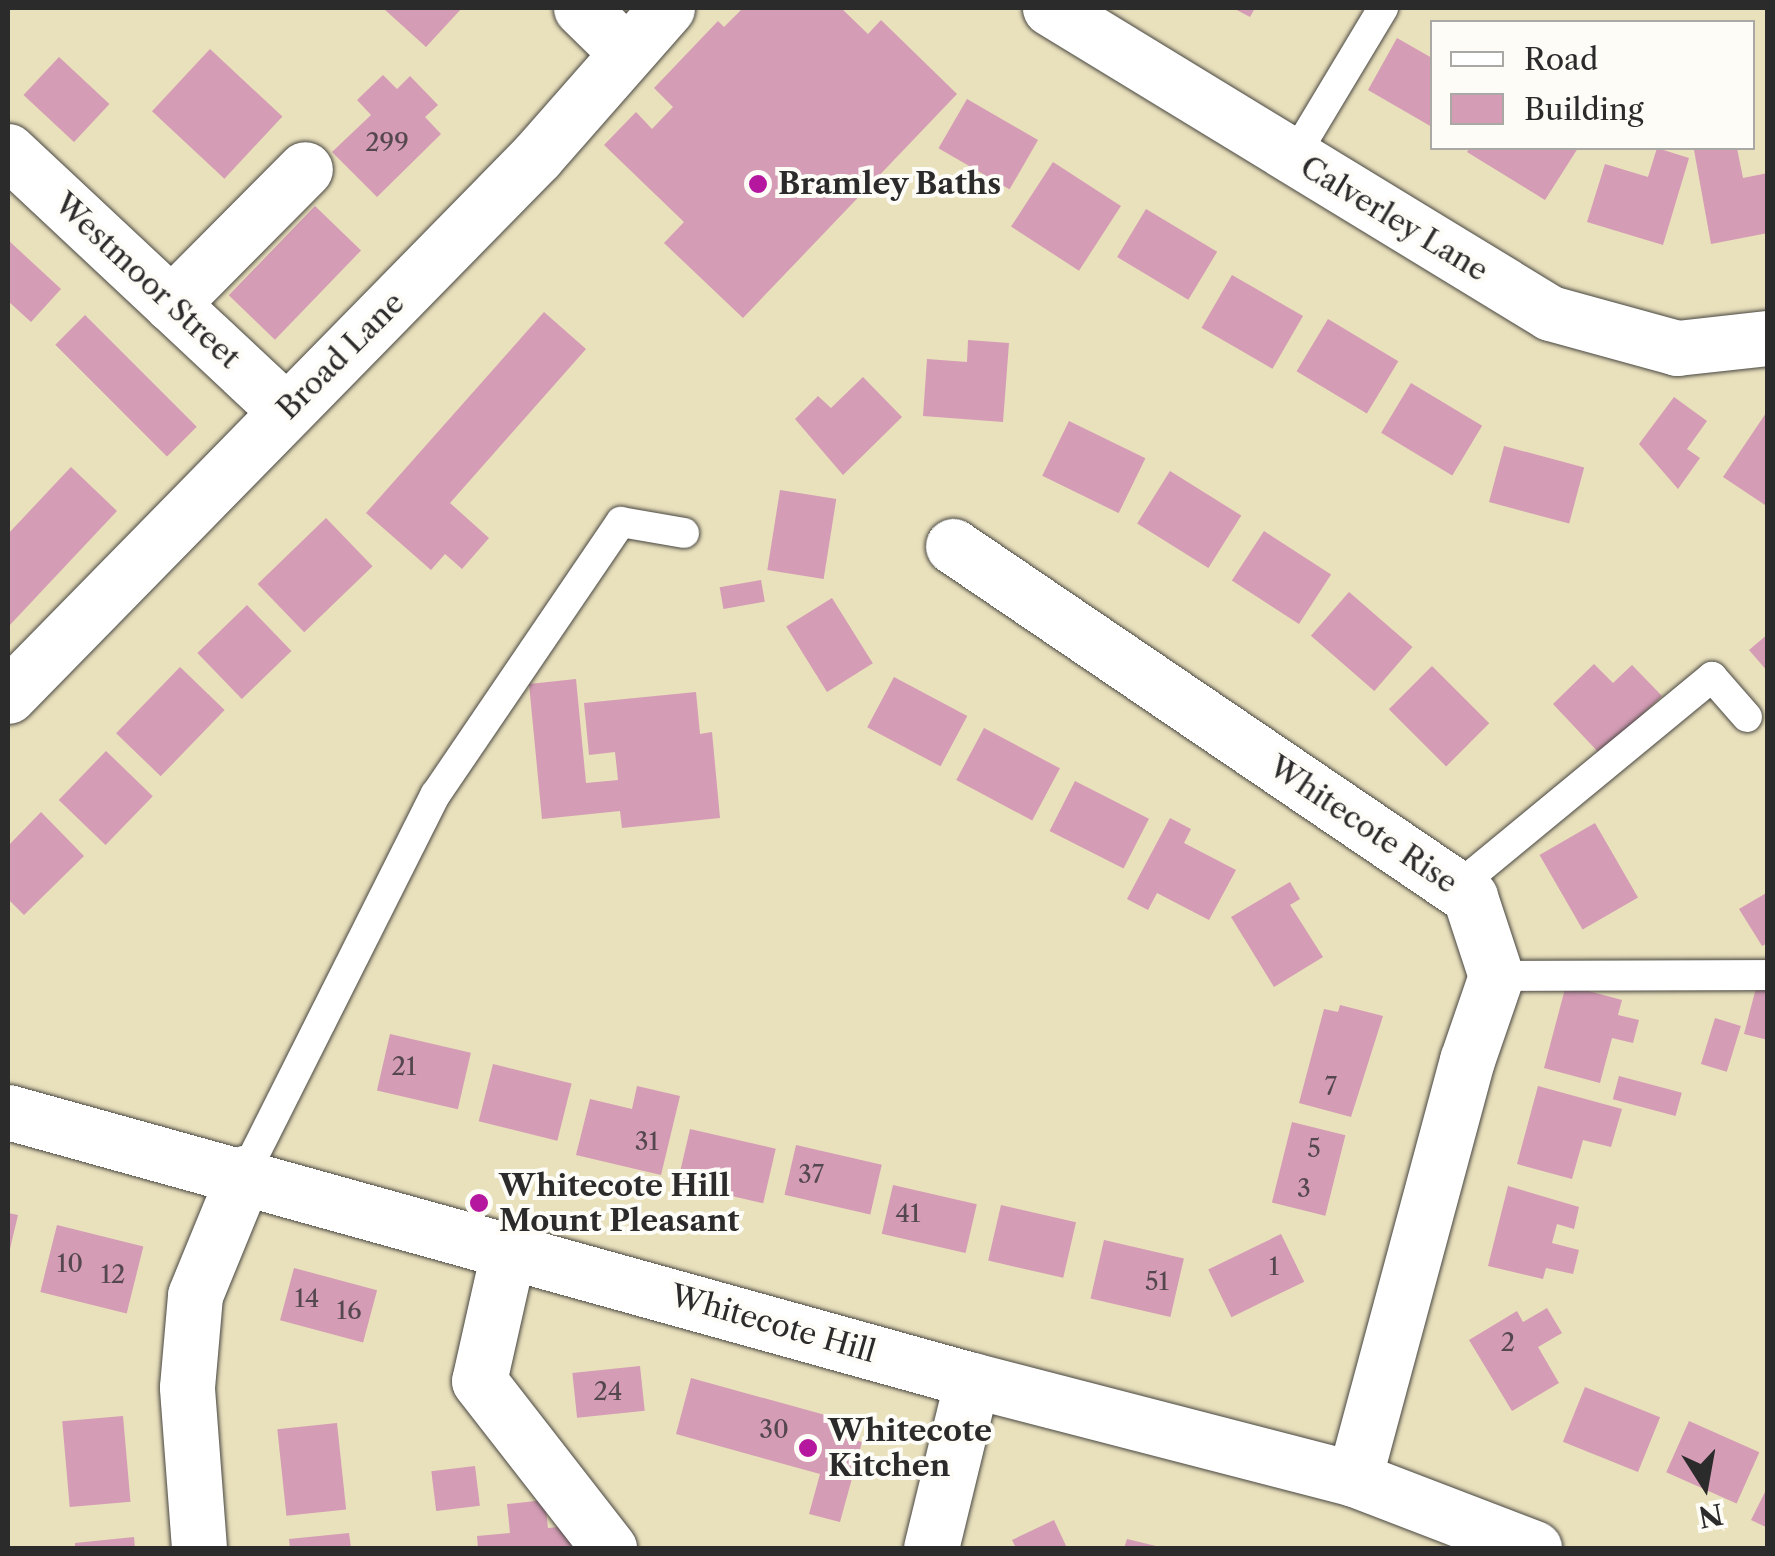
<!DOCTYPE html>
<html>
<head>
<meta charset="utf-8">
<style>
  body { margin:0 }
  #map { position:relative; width:1775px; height:1556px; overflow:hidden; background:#e9e0bc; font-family:"Libre Caslon Text",serif }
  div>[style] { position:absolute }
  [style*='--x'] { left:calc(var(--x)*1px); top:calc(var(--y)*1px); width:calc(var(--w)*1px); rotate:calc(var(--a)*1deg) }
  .building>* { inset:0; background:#d49cb5; transform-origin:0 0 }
  .roads { filter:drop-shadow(0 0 2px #484641) drop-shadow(0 0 2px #484641) }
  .service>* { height:30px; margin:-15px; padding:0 15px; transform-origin:15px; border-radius:15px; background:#fff }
  .minor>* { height:55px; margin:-27.5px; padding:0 27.5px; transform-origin:27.5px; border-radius:27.5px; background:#fff }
  .tertiary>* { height:55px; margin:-27.5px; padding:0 27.5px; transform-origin:27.5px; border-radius:27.5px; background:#fff }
  .primary>* { height:55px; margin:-27.5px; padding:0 27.5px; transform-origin:27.5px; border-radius:27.5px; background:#fff }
  .dots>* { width:28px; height:28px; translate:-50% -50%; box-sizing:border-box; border:5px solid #fdfcf7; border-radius:50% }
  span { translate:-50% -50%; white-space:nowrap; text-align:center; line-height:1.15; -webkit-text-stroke:8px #fdfcf7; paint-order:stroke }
  .number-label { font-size:25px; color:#55474e }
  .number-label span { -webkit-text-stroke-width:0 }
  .poi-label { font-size:30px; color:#2b2b2b; font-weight:700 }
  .left { translate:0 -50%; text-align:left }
  .street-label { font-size:30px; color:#2b2b2b }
  .frame { position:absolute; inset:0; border:10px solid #2b2b2b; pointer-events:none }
  .legend { position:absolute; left:1430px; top:20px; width:325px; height:130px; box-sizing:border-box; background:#fdfcf7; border:2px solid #a9a8a5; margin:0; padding:12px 18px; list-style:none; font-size:30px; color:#2b2b2b }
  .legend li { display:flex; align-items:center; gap:20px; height:50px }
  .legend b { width:50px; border:2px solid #a9a8a5 }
  .north { position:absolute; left:1655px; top:1436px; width:100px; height:100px; -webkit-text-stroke:8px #fdfcf7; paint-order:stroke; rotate:169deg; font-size:28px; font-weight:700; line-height:40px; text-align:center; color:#2b2b2b }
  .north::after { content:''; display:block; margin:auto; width:35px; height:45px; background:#2b2b2b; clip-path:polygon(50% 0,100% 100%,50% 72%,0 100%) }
</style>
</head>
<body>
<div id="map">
  <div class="building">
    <i style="clip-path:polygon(383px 8px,462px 8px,426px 47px)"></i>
    <i style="clip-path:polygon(743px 8px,841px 8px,868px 34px,881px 20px,957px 94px,743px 318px,664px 243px,684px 222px,604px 145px,636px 112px,652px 129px,673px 107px,654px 88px,718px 21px,724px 27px)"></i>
    <i style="clip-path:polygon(1233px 8px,1255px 8px,1250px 17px)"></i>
    <i style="clip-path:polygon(1397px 38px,1432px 58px,1432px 127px,1368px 90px)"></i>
    <i style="left:210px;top:49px;width:99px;height:85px;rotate:43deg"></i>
    <i style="left:59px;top:57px;width:69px;height:52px;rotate:43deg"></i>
    <i style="clip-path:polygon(383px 75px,397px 89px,410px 76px,438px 105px,425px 117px,441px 134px,377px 197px,332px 152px,371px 115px,357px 100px)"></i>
    <i style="left:967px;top:99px;width:82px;height:57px;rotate:30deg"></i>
    <i style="clip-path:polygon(1470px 148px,1578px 148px,1545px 200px,1467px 152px)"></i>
    <i style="clip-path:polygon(1657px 148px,1689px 158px,1663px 245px,1587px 222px,1605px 164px,1648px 177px)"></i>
    <i style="clip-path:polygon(1709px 148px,1737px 148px,1743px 178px,1768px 173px,1768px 233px,1711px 244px,1694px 150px)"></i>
    <i style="left:1053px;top:162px;width:81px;height:77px;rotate:33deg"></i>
    <i style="left:315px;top:206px;width:64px;height:124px;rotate:44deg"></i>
    <i style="left:1146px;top:209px;width:83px;height:56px;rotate:31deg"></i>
    <i style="clip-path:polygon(8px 240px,61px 289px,31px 322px,8px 301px)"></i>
    <i style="left:1232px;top:275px;width:82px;height:61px;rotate:30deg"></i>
    <i style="clip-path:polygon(544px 312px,586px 349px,450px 503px,489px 538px,462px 569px,445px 554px,431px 570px,366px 513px)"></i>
    <i style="left:85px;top:315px;width:158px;height:42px;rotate:45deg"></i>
    <i style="left:1328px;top:319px;width:82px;height:61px;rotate:31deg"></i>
    <i style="clip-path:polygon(968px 340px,1009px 343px,1003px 422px,923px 416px,927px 359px,967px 362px)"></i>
    <i style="clip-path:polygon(863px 377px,902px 417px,843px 475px,795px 419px,818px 396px,831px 408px)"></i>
    <i style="left:1411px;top:383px;width:83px;height:58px;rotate:31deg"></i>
    <i style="clip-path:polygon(1674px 397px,1707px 421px,1687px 449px,1700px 458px,1678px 489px,1639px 444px)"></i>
    <i style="clip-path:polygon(1768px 410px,1768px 507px,1723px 477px)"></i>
    <i style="left:1069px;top:421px;width:85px;height:61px;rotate:26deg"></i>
    <i style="left:1504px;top:446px;width:83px;height:58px;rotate:15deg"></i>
    <i style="clip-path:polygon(71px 467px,117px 511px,8px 627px,8px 534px)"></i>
    <i style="left:1170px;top:471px;width:84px;height:62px;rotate:32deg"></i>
    <i style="left:780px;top:490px;width:57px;height:81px;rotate:9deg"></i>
    <i style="left:326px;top:518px;width:67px;height:95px;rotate:46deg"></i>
    <i style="left:1264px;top:531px;width:80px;height:59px;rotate:33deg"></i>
    <i style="left:761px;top:580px;width:22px;height:42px;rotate:80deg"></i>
    <i style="left:1349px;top:592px;width:84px;height:58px;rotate:41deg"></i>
    <i style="left:832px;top:598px;width:77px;height:54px;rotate:58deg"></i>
    <i style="left:247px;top:605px;width:64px;height:69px;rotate:46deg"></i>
    <i style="clip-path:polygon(1768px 634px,1768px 672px,1749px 650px)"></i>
    <i style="clip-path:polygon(1594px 664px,1613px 683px,1632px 665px,1662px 696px,1600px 754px,1553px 704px)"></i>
    <i style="left:1432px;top:666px;width:81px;height:61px;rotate:45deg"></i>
    <i style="left:180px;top:667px;width:62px;height:92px;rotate:44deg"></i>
    <i style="left:894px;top:677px;width:83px;height:57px;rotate:28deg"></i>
    <i style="clip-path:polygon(576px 679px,586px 783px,618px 780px,615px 752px,589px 755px,584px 703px,696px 692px,700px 734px,712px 732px,720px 818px,622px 828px,620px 811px,542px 819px,529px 684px)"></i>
    <i style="left:984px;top:728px;width:86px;height:59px;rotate:28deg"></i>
    <i style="left:106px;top:751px;width:65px;height:68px;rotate:44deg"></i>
    <i style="left:1075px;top:781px;width:83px;height:56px;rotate:27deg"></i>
    <i style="clip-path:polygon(41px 812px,84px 856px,24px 915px,8px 899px,8px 846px)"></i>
    <i style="clip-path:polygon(1170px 818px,1191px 829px,1184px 843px,1236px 870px,1209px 920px,1157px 893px,1148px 910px,1127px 899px)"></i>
    <i style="left:1595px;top:823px;width:86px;height:64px;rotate:60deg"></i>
    <i style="clip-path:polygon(1290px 882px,1300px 899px,1290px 905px,1323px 957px,1274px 987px,1231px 917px)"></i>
    <i style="clip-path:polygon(1768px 892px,1768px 943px,1762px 946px,1739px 909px)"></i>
    <i style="clip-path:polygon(1566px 985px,1622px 1000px,1618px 1015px,1639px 1020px,1633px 1043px,1612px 1038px,1600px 1083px,1544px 1068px)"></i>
    <i style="clip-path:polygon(1756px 988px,1768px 991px,1768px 1040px,1744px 1034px)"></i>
    <i style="clip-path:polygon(1340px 1005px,1383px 1016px,1351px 1117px,1299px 1103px,1324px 1009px,1338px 1012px)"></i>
    <i style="left:1715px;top:1018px;width:27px;height:48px;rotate:17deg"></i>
    <i style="left:390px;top:1034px;width:83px;height:58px;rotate:13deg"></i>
    <i style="left:493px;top:1064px;width:81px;height:59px;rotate:14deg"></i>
    <i style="left:1619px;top:1076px;width:65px;height:24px;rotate:15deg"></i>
    <i style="clip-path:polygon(637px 1086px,680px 1096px,661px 1175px,576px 1155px,590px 1099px,632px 1109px)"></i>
    <i style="clip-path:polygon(1538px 1086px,1622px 1109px,1611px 1147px,1583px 1140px,1572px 1179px,1517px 1164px)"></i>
    <i style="left:1292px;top:1122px;width:55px;height:83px;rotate:14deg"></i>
    <i style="left:690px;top:1129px;width:88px;height:56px;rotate:13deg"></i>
    <i style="left:796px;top:1145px;width:88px;height:51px;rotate:13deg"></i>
    <i style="left:893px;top:1185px;width:86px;height:50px;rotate:13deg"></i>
    <i style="clip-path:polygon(1508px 1186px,1579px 1207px,1574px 1229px,1557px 1224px,1552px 1243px,1579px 1250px,1573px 1274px,1546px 1268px,1543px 1279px,1488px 1266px)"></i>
    <i style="left:1001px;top:1205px;width:77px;height:57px;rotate:13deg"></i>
    <i style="clip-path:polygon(8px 1213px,18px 1215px,9px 1253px,8px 1253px)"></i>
    <i style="left:57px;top:1225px;width:89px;height:69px;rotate:14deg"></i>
    <i style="left:1281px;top:1234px;width:53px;height:81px;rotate:64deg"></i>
    <i style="left:1104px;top:1240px;width:82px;height:60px;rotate:13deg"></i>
    <i style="left:294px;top:1268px;width:86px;height:54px;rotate:15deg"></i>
    <i style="clip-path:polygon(1547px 1308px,1562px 1333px,1538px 1347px,1559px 1383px,1512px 1411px,1469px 1340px,1517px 1311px,1523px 1322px)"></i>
    <i style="left:640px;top:1366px;width:45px;height:68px;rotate:84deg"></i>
    <i style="clip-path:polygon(691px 1378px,836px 1418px,831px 1433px,862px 1442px,840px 1522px,809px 1514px,820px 1474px,676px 1434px)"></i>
    <i style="left:1585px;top:1387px;width:81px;height:59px;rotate:22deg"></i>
    <i style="left:123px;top:1416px;width:86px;height:61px;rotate:85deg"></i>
    <i style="left:1689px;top:1421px;width:77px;height:56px;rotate:24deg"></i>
    <i style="left:337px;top:1423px;width:87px;height:60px;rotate:84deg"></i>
    <i style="left:475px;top:1466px;width:40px;height:44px;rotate:83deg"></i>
    <i style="clip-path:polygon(1768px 1486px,1768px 1528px,1751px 1520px)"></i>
    <i style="clip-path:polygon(545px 1500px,548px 1528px,569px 1526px,572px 1548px,478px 1548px,477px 1536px,510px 1533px,507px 1504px)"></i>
    <i style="clip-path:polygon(1054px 1520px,1067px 1548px,1016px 1548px,1012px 1540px)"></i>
    <i style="clip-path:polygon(349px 1533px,351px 1548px,290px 1548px,289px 1539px)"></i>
    <i style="clip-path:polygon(134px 1537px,135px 1548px,75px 1548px,75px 1543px)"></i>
    <i style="clip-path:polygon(1127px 1539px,1160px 1547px,1160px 1548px,1124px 1548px)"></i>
  </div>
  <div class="roads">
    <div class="service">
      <i style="--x:1293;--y:158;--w:175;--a:-59"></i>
      <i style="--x:1456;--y:888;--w:332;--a:-39.5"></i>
      <i style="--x:1712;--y:677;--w:53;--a:48.8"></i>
      <i style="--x:1496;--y:976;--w:272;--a:-0.2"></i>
      <i style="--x:245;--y:1173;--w:424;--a:-63.3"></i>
      <i style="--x:436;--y:794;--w:329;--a:-55.8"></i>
      <i style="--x:621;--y:522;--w:64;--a:9.9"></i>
    </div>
    <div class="minor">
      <i style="--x:581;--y:8;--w:64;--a:44.4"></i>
      <i style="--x:1050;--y:8;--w:586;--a:31.38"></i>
      <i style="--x:1550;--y:313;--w:132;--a:15.4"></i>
      <i style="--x:1677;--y:348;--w:92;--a:-6.3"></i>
      <i style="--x:8;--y:151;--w:381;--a:43.1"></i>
      <i style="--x:171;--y:304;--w:190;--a:-45.2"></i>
      <i style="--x:953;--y:546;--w:625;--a:34.17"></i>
      <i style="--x:1470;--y:897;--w:83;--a:71.8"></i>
      <i style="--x:1496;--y:976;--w:89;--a:109"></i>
      <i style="--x:1467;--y:1060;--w:434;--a:105.1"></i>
      <i style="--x:509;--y:1248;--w:136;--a:102.7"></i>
      <i style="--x:479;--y:1381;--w:212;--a:52.1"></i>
      <i style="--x:199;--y:1548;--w:161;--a:-94.3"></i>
      <i style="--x:187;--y:1387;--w:92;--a:-85"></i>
      <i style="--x:195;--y:1295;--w:132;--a:-67.7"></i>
      <i style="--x:931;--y:1548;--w:173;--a:-76.3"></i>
    </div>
    <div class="tertiary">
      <i style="--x:8;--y:696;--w:756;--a:-45.59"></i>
      <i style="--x:537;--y:156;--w:197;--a:-48.7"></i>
    </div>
    <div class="primary">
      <i style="--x:8;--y:1112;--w:1001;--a:15.54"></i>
      <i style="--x:972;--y:1380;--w:395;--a:14.5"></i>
      <i style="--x:1354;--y:1479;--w:193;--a:21"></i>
    </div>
  </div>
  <div class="dots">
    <i style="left:758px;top:184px;background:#b5179e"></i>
    <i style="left:479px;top:1203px;background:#b5179e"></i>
    <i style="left:808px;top:1448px;background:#b5179e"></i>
  </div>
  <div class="number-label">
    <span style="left:387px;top:143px">299</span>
    <span style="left:404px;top:1067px">21</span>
    <span style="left:1331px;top:1087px">7</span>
    <span style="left:647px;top:1142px">31</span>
    <span style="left:1314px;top:1149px">5</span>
    <span style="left:811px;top:1175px">37</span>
    <span style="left:1304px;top:1189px">3</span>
    <span style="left:908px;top:1214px">41</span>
    <span style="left:70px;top:1264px">10</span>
    <span style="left:1274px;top:1267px">1</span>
    <span style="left:113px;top:1275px">12</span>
    <span style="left:1157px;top:1282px">51</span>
    <span style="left:307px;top:1299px">14</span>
    <span style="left:349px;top:1311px">16</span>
    <span style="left:1508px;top:1343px">2</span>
    <span style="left:608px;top:1392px">24</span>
    <span style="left:774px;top:1430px">30</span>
  </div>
  <div class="poi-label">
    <span class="left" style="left:778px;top:184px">Bramley Baths</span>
    <span class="left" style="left:499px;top:1203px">Whitecote Hill<br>Mount Pleasant</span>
    <span class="left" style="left:828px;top:1448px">Whitecote<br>Kitchen</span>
  </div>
  <div class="street-label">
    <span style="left:1394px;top:219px;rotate:31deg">Calverley Lane</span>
    <span style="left:147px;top:281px;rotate:43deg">Westmoor Street</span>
    <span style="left:341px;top:356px;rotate:-45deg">Broad Lane</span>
    <span style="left:1363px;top:825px;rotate:34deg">Whitecote Rise</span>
    <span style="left:773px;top:1324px;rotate:16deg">Whitecote Hill</span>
  </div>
  <div class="frame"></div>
  <ul class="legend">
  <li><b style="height:12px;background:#fff"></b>Road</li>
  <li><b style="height:28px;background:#d49cb5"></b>Building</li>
  </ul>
  <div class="north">N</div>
</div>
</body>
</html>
